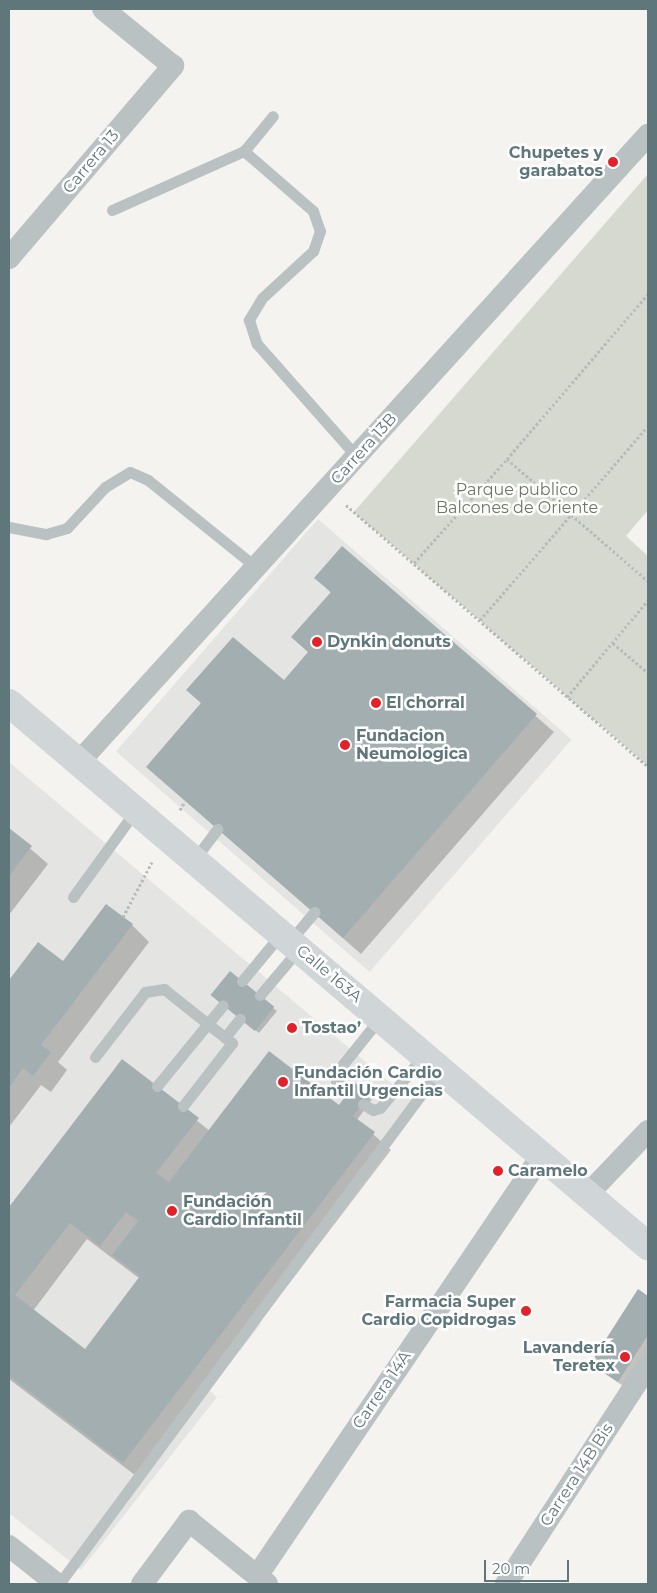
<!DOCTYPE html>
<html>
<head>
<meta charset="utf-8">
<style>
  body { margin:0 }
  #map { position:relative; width:657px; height:1593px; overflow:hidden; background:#f4f3ef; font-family:Montserrat,sans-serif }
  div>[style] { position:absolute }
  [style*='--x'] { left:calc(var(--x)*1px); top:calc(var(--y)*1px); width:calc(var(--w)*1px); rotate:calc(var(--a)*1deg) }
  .built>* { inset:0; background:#e4e4e3; transform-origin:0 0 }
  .green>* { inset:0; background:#d5d9cf }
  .shadow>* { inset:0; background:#0003 }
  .building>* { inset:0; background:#a3aeb1; transform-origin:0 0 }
  .path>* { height:3px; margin-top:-1.5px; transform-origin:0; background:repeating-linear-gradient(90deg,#b7bbbc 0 2.5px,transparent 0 5px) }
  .service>* { height:11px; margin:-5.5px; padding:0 5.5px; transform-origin:5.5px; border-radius:5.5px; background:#bac1c3 }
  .minor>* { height:22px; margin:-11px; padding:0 11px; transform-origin:11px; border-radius:11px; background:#bac1c3 }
  .secondary>* { height:28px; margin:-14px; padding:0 14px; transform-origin:14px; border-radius:14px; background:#d0d6d8 }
  .dots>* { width:14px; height:14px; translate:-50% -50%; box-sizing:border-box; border:2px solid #fff; border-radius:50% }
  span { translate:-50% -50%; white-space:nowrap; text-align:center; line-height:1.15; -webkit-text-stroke:5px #fff; paint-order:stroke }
  .poi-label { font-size:16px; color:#5f767b; font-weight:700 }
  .right { translate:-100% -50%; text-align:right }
  .left { translate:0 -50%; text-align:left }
  .street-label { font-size:16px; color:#5f767b }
  .park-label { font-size:16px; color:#6c7861 }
  .frame { position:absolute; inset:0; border:10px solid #5f767b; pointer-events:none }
  .scale { position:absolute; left:484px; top:1560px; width:85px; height:22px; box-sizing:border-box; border:2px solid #5f767b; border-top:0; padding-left:6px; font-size:15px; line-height:18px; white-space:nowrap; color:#5f767b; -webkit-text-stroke:4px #fff; paint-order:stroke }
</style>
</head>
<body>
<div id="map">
  <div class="built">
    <i style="left:318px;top:519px;width:336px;height:308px;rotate:41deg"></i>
    <i style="clip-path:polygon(9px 762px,418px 1106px,252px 1317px,261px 1324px,209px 1390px,217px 1397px,81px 1570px,9px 1513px)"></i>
  </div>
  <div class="green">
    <i style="clip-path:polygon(648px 174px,648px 510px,626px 536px,648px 556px,648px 766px,354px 512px)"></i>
  </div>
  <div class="shadow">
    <i style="clip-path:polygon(342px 548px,554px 732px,361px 954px,147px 767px,202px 704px,188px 690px,284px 682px,309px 653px,293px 637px,331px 593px,316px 578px)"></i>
    <i style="clip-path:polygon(9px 830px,48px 864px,9px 915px)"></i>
    <i style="clip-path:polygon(132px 925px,149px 942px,58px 1062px,67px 1070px,51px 1092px,41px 1085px,9px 1127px,9px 982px,38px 944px,63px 962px)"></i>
    <i style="clip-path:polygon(216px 999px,273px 1008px,277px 1011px,259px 1033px)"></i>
    <i style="clip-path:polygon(evenodd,122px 1061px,210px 1131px,339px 1106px,369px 1096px,372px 1099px,357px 1120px,391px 1150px,140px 1479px,9px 1379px,9px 1210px,122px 1061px,87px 1239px,140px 1279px,85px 1350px,33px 1311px,87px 1239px)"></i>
    <i style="clip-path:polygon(638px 1291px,648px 1298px,648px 1354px,626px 1388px,591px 1364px)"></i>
  </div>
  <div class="building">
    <i style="clip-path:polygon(342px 546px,537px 714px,343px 938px,146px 767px,201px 703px,186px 690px,233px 637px,284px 680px,308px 652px,291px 637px,331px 592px,314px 578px)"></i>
    <i style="clip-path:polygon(9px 828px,32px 846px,9px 876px)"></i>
    <i style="clip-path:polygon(106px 904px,133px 924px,41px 1045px,51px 1052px,33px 1076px,23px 1068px,9px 1088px,9px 980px,38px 942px,63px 961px)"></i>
    <i style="left:230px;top:971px;width:57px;height:31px;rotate:39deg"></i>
    <i style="clip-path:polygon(evenodd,269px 1051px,339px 1105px,355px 1083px,370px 1095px,353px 1116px,375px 1132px,123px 1463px,9px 1376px,9px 1207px,122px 1059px,199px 1118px,156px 1173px,169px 1182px,269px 1051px,126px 1212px,138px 1221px,112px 1255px,140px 1276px,85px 1349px,15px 1295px,70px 1223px,100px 1246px,126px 1212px)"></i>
    <i style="clip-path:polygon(638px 1289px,648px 1296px,648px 1335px,618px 1382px,590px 1364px)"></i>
  </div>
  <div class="path">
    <i style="--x:507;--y:459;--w:217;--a:-49.5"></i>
    <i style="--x:346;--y:505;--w:400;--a:40.9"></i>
    <i style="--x:414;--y:563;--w:140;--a:-48.2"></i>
    <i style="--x:507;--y:459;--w:186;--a:40.9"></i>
    <i style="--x:480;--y:620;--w:257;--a:-49.1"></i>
    <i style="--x:613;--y:643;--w:46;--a:40.6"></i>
    <i style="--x:567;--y:697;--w:126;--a:-50.1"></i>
    <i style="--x:180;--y:810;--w:10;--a:-61"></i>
    <i style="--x:123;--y:917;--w:62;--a:-62.2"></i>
  </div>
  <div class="service">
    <i style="--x:244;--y:151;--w:91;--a:41"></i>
    <i style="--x:313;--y:211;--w:21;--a:71"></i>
    <i style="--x:320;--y:231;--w:21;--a:109"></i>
    <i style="--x:313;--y:251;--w:69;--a:137.3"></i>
    <i style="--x:262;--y:298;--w:26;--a:121"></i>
    <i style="--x:249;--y:320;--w:25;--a:72"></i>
    <i style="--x:257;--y:344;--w:149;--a:48.5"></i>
    <i style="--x:112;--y:210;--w:145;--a:-24.1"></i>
    <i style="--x:244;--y:151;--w:45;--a:-50.4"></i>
    <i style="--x:9;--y:527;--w:38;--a:11"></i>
    <i style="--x:46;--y:534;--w:22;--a:-16"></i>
    <i style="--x:67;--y:528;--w:56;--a:-47.2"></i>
    <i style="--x:105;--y:487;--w:29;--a:-31"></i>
    <i style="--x:130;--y:472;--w:20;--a:24"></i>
    <i style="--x:148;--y:480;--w:139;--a:38.9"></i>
    <i style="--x:194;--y:860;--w:39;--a:-53"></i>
    <i style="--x:73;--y:897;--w:107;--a:-54.1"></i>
    <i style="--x:290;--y:941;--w:38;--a:-50"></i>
    <i style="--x:242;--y:981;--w:61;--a:-50.3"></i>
    <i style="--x:260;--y:995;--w:60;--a:-49.7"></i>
    <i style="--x:226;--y:1036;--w:22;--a:-51"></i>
    <i style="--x:95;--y:1057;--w:82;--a:-52.4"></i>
    <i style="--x:145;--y:992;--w:19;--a:-9"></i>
    <i style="--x:164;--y:989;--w:87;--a:38.5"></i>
    <i style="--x:232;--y:1043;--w:80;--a:127.9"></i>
    <i style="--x:157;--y:1086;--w:104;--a:-50.8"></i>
    <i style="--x:348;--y:1092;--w:16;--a:-137"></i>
    <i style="--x:336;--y:1081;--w:8;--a:-90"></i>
    <i style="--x:336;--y:1073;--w:70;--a:-51.3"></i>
    <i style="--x:363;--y:1104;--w:12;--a:31"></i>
    <i style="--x:373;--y:1110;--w:7;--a:-16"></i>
    <i style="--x:380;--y:1108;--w:69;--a:-50.3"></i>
    <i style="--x:59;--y:1584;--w:641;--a:-53.51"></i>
  </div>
  <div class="minor">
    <i style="--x:9;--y:258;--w:253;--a:-49.5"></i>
    <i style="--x:173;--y:66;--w:90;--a:-140.8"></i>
    <i style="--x:79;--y:762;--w:847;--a:-47.78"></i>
    <i style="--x:588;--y:1194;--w:87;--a:-46.4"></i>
    <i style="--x:9;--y:1546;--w:61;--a:38.4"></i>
    <i style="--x:257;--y:1576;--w:508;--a:-55.9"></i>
    <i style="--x:142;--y:1584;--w:79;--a:-53.3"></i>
    <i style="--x:189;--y:1521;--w:100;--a:38.9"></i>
    <i style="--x:506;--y:1584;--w:261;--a:-57"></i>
  </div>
  <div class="secondary">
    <i style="--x:9;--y:703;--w:839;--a:40.36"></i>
  </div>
  <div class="dots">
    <i style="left:613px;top:162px;background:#e22128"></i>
    <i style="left:317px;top:642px;background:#e22128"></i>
    <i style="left:376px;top:703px;background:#e22128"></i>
    <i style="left:345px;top:745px;background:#e22128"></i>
    <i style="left:292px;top:1028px;background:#e22128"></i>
    <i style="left:283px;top:1082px;background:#e22128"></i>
    <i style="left:498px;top:1171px;background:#e22128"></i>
    <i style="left:172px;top:1211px;background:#e22128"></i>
    <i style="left:526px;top:1311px;background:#e22128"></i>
    <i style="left:625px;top:1357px;background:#e22128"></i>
  </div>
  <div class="poi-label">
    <span class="right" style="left:603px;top:162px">Chupetes y<br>garabatos</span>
    <span class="left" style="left:327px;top:642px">Dynkin donuts</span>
    <span class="left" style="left:386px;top:703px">El chorral</span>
    <span class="left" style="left:356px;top:745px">Fundacion<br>Neumologica</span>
    <span class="left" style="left:302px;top:1028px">Tostao’</span>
    <span class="left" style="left:294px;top:1082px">Fundación Cardio<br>Infantil Urgencias</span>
    <span class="left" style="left:508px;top:1171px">Caramelo</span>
    <span class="left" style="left:183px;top:1211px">Fundación<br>Cardio Infantil</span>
    <span class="right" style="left:516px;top:1311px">Farmacia Super<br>Cardio Copidrogas</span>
    <span class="right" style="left:615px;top:1357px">Lavandería<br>Teretex</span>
  </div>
  <div class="street-label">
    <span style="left:91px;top:162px;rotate:-50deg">Carrera 13</span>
    <span style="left:364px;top:449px;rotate:-48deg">Carrera 13B</span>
    <span style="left:329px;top:974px;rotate:40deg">Calle 163A</span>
    <span style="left:382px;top:1390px;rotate:-56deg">Carrera 14A</span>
    <span style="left:577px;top:1475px;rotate:-57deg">Carrera 14B Bis</span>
  </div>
  <div class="park-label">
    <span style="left:517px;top:499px">Parque publico<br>Balcones de Oriente</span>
  </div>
  <div class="frame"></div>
  <div class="scale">20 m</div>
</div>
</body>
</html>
